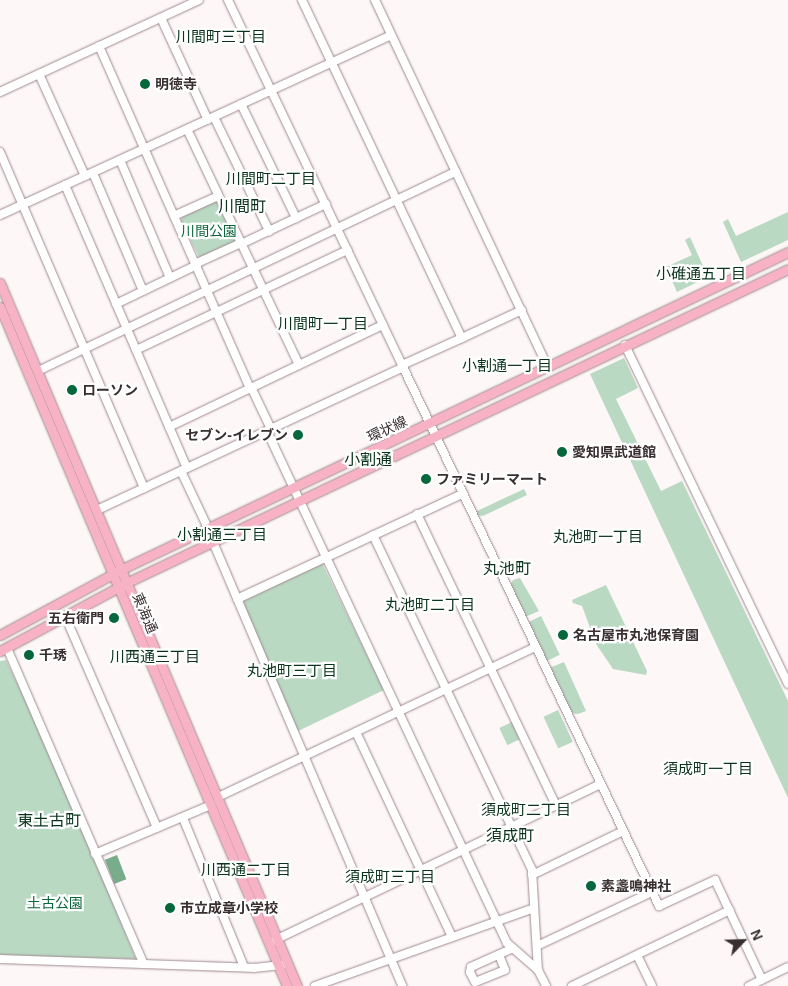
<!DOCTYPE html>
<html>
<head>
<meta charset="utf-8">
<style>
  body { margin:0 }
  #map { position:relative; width:788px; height:986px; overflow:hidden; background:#fdf7f8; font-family:Helvetica,"Noto Sans JP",sans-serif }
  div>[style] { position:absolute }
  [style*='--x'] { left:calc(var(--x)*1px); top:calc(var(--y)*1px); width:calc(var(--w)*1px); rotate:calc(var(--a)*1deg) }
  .green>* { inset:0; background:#b9d9c3; transform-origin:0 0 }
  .water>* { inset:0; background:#78ad8b; transform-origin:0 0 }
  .roads { filter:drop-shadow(0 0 1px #a0898e) drop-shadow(0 0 1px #a0898e) }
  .minor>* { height:8px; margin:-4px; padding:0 4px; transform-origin:4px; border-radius:4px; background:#fff }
  .major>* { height:9px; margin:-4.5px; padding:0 4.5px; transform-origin:4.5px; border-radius:4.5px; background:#f7b3c5 }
  .dots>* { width:14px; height:14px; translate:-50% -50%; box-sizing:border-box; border:2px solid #fff; border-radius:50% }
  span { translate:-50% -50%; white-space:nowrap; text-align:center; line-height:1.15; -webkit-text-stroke:4.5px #fff; paint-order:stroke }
  .poi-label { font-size:14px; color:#392f31; font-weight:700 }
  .left { translate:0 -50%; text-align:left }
  .right { translate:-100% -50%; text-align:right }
  .park-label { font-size:14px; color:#0c663b }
  .street-label { font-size:14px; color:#392f31 }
  .neighbourhood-label { font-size:15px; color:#0a331d }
  .quarter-label { font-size:16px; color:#0a331d }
  .north { position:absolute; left:718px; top:916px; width:50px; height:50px; -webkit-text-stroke:4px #fff; paint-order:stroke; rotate:66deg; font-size:14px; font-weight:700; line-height:20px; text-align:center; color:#392f31 }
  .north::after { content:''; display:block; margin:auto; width:18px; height:22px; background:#392f31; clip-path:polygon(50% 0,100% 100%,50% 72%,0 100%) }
</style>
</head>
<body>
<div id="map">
  <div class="green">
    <i style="clip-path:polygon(215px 200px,236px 241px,200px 259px,181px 221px,183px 214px)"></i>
    <i style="clip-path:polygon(788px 212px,788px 240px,741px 262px,723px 222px,728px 219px,736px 236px)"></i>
    <i style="clip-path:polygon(690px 237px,708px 277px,677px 292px,666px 267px,692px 255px,685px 240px)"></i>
    <i style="clip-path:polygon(624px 358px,638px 388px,616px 399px,661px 491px,682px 481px,788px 701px,788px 798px,590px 374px)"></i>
    <i style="clip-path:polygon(524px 489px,527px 495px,483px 516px,476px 515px,475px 512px)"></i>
    <i style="clip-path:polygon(322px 563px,384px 690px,296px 732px,243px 606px,244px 601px)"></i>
    <i style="clip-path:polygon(520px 578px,539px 611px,525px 617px,510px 586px,513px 580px)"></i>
    <i style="clip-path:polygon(606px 585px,647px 671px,646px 675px,613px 669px,596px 644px,582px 606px,573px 603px,572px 600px)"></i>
    <i style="left:541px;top:616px;width:43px;height:15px;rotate:64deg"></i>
    <i style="clip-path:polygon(6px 660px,47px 745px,136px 959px,0 956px,0 661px)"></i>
    <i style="clip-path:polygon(564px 662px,586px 711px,578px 714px,571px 713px,549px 668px)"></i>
    <i style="left:558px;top:710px;width:35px;height:16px;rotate:65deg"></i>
    <i style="left:512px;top:722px;width:19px;height:14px;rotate:65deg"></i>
  </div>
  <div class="water">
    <i style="left:117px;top:855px;width:26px;height:13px;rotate:69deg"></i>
  </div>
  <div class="roads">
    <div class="minor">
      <i style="--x:302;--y:0;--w:374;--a:64.7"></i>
      <i style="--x:462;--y:338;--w:66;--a:155.8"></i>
      <i style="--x:375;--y:0;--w:406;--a:64.8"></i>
      <i style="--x:161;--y:18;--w:112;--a:65.3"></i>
      <i style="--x:99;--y:46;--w:374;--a:66.2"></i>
      <i style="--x:39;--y:74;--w:112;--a:65.7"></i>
      <i style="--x:0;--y:92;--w:219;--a:-24.8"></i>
      <i style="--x:241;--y:104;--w:127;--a:64.2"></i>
      <i style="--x:214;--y:117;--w:127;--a:64.2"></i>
      <i style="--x:187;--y:129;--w:261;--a:64.6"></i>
      <i style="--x:0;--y:152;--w:366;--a:66.8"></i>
      <i style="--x:120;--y:160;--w:128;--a:67"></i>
      <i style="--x:93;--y:173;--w:128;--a:67"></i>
      <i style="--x:65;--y:185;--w:308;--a:66.7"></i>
      <i style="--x:0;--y:215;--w:430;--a:-24.7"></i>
      <i style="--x:176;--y:215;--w:46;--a:-24.3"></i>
      <i style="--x:241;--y:244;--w:94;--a:-25.2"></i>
      <i style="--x:197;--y:263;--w:48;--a:-24.4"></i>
      <i style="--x:116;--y:304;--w:90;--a:-25.7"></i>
      <i style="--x:462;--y:338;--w:66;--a:-25"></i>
      <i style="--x:625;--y:345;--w:376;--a:64.3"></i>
      <i style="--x:136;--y:350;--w:234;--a:-25.3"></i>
      <i style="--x:403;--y:367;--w:597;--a:64.59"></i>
      <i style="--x:659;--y:906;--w:62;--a:-24.9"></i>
      <i style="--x:715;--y:880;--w:110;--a:64.8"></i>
      <i style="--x:38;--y:371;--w:463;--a:-25.5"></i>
      <i style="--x:251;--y:387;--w:47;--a:64.5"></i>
      <i style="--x:169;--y:427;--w:237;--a:-25.5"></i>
      <i style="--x:267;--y:431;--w:565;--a:64.89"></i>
      <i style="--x:507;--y:943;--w:41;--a:41.1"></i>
      <i style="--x:181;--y:471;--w:63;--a:64.7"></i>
      <i style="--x:97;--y:510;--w:338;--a:-25"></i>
      <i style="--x:403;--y:367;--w:407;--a:-115.5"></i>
      <i style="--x:417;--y:514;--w:322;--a:64.5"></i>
      <i style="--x:373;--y:535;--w:371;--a:64.6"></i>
      <i style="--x:532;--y:870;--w:100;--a:86.6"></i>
      <i style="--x:538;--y:970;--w:18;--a:63"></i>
      <i style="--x:213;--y:542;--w:483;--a:66.9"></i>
      <i style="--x:237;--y:599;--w:248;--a:-25"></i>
      <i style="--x:65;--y:616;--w:231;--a:66.5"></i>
      <i style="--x:7;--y:648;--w:343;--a:66.6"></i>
      <i style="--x:356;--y:732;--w:226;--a:64.9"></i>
      <i style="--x:218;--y:797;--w:351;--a:-25.3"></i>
      <i style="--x:183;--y:818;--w:161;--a:67.7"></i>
      <i style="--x:95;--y:854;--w:126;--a:-22.9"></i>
      <i style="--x:532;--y:875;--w:101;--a:-25.8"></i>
      <i style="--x:273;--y:941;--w:363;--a:-25.6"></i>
      <i style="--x:539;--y:945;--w:125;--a:-25.1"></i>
      <i style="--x:499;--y:955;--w:16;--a:68"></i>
      <i style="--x:505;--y:970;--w:32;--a:158"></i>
      <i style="--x:475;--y:982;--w:11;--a:-117"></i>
      <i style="--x:470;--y:972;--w:5;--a:-79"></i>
      <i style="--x:471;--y:967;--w:46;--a:-24.3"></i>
      <i style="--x:637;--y:955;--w:34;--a:64"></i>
      <i style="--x:0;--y:959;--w:254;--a:2"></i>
      <i style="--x:254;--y:968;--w:28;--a:-6"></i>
      <i style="--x:315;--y:986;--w:232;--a:-19.6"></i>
      <i style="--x:572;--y:986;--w:175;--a:-25.7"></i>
      <i style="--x:749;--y:986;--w:43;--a:-26"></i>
    </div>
    <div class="major">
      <i style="--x:0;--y:283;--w:763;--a:67.1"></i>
      <i style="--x:0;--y:307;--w:737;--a:67.09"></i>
      <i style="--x:0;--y:635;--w:139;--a:-28.4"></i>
      <i style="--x:122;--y:569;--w:738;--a:-25.45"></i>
      <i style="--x:0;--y:651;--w:145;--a:-28.3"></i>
      <i style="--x:128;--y:582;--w:730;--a:-25.37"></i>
    </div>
  </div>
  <div class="dots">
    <i style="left:145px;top:84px;background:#05673b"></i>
    <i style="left:72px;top:390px;background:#05673b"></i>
    <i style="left:298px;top:435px;background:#05673b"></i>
    <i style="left:562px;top:452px;background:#05673b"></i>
    <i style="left:426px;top:479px;background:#05673b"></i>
    <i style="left:114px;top:618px;background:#05673b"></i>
    <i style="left:563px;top:635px;background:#05673b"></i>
    <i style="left:29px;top:655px;background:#05673b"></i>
    <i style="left:591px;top:886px;background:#05673b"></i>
    <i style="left:170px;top:908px;background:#05673b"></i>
  </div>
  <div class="poi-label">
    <span class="left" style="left:155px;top:84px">明徳寺</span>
    <span class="left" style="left:82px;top:390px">ローソン</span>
    <span class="right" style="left:288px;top:435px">セブン-イレブン</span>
    <span class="left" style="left:572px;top:452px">愛知県武道館</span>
    <span class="left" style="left:436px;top:479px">ファミリーマート</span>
    <span class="right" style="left:104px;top:618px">五右衛門</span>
    <span class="left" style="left:573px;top:635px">名古屋市丸池保育園</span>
    <span class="left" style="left:39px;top:655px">千琇</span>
    <span class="left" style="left:601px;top:886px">素盞鳴神社</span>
    <span class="left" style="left:180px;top:908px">市立成章小学校</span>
  </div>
  <div class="park-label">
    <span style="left:209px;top:231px">川間公園</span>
    <span style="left:55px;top:903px">土古公園</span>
  </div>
  <div class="street-label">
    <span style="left:387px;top:429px;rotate:-25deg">環状線</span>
    <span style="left:145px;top:613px;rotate:67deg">東海通</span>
  </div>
  <div class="neighbourhood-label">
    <span style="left:221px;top:37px">川間町三丁目</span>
    <span style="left:271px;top:179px">川間町二丁目</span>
    <span style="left:701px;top:274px">小碓通五丁目</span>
    <span style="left:323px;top:324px">川間町一丁目</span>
    <span style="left:507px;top:366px">小割通一丁目</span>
    <span style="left:222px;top:535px">小割通三丁目</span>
    <span style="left:598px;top:537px">丸池町一丁目</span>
    <span style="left:430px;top:605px">丸池町二丁目</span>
    <span style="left:155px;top:657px">川西通三丁目</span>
    <span style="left:292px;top:671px">丸池町三丁目</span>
    <span style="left:708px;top:769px">須成町一丁目</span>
    <span style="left:526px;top:810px">須成町二丁目</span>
    <span style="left:246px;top:870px">川西通二丁目</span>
    <span style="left:390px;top:877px">須成町三丁目</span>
  </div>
  <div class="quarter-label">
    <span style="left:242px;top:207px">川間町</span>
    <span style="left:368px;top:460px">小割通</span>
    <span style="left:507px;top:569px">丸池町</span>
    <span style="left:49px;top:821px">東土古町</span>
    <span style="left:510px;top:836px">須成町</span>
  </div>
  <div class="north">N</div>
</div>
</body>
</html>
